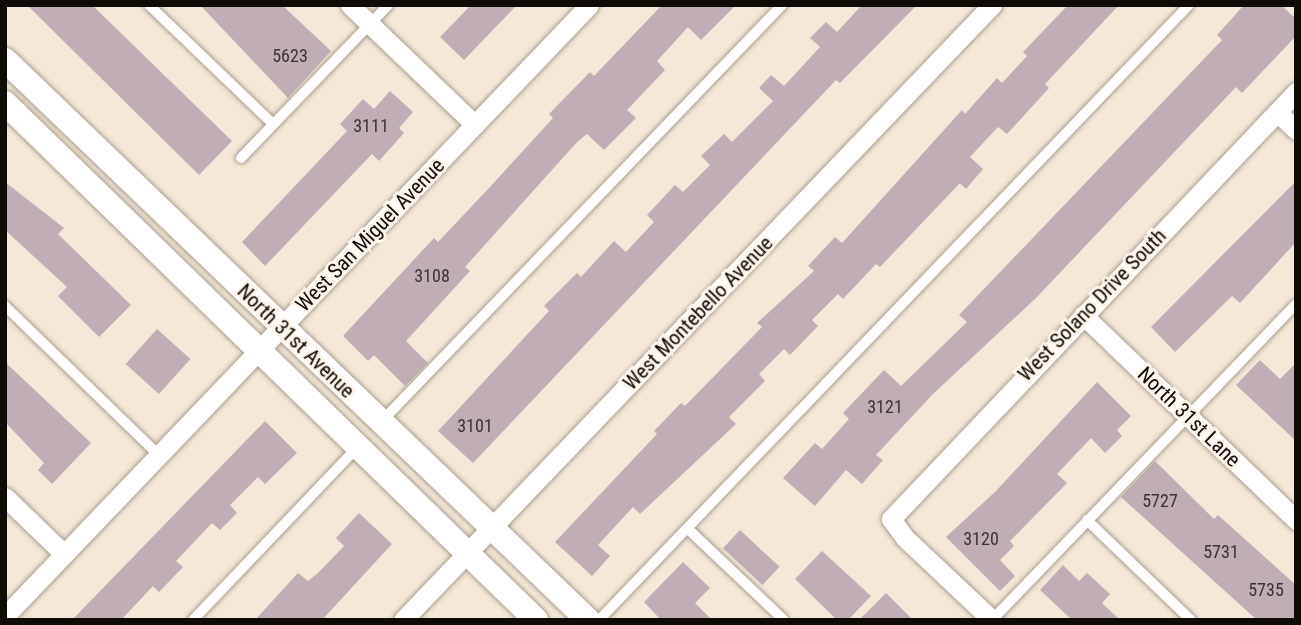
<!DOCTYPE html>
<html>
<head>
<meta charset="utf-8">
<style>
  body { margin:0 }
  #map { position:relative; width:1301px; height:625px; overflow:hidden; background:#f5e8d8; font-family:"Roboto Condensed",sans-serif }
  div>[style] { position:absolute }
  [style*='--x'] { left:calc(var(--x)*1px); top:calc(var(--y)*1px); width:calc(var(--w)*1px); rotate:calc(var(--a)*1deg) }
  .building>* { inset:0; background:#c0adb6; transform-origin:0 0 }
  .roads { filter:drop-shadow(0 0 2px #aa9e8f) drop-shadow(0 0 2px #aa9e8f) }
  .service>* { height:10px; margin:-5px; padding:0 5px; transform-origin:5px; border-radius:5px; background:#fff }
  .minor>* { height:19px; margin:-9.5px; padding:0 9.5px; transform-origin:9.5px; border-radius:9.5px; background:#fff }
  .tertiary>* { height:24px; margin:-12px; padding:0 12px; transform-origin:12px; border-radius:12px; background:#fff }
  span { translate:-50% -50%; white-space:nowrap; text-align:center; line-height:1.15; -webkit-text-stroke:6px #fef6ec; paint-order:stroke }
  .number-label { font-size:18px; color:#3b3432 }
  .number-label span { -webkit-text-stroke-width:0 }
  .street-label { font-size:21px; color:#0f0b06 }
  .frame { position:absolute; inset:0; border:7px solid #0f0b06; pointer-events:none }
</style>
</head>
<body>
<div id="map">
  <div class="building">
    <i style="clip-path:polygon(27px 5px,92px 5px,232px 141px,199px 175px)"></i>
    <i style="clip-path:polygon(200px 5px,282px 5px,331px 51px,288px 98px)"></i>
    <i style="clip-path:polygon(471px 5px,517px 5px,464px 60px,440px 37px)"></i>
    <i style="clip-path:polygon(662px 5px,736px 5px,701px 40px,688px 27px,657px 61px,665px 70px,627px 110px,636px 118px,604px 150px,587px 134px,577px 142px,465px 267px,470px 271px,406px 341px,428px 363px,405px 386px,374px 355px,368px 361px,343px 336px,434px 238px,438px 242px,490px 187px,553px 118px,549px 114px,590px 72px,594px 76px)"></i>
    <i style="clip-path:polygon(862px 5px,917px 5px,840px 83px,836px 80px,473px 463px,438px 431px,549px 311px,544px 306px,577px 273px,581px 277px,614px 241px,626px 252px,654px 222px,647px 215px,675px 185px,683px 192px,710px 165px,701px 156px,724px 134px,732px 142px,773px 101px,759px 88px,771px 75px,784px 86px,820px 47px,810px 38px,826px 22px,837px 32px)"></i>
    <i style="clip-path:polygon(1068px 5px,1119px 5px,1045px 84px,1049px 88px,1007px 134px,998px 127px,970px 157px,983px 169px,966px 189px,960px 183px,880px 267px,876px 264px,843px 299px,838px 294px,812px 320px,818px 326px,790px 355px,784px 349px,759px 374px,765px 381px,729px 417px,736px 424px,640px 514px,633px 507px,598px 545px,610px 556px,592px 576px,555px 542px,657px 434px,654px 431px,681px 403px,685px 406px,762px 327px,757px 323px,814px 271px,808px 266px,835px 237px,842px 243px,962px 110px,965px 114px,997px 78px,1002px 83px,1027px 56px,1023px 52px)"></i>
    <i style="clip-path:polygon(1244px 5px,1281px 5px,1296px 19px,1296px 36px,1242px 93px,1236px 87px,1036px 298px,933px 394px,876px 455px,883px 460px,862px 484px,846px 470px,815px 506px,783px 478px,815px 443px,822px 449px,849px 419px,843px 413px,884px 370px,901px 386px,967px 322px,959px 315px,1222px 40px,1217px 35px)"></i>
    <i style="clip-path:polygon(390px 91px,413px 112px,399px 128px,404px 133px,379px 161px,372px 154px,265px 266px,242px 242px,347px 131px,340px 124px,363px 99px,374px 109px)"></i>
    <i style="clip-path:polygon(1296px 181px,1296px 242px,1240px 303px,1232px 296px,1175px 352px,1151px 327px)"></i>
    <i style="clip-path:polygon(5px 182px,64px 228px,58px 234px,131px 305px,99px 337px,58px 296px,67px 287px,5px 230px)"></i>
    <i style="left:157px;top:329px;width:45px;height:47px;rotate:42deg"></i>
    <i style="clip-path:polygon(1260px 360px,1280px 379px,1296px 363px,1296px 441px,1236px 385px)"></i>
    <i style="clip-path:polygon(5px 362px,91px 443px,52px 484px,38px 470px,44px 463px,5px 422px)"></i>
    <i style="clip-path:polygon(1097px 382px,1131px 416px,1117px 430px,1122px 436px,1105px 453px,1091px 438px,1057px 474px,1067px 483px,1010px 541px,1014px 546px,1000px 560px,1015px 576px,1000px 591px,946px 537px,996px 491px)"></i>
    <i style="clip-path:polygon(265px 421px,297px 453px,265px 484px,258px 477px,230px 505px,237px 513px,220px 530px,212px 523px,176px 561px,183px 567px,159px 592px,153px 586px,121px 620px,72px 620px)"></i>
    <i style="clip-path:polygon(1155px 461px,1214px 519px,1218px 515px,1296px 585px,1296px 620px,1257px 620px,1121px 497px)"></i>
    <i style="clip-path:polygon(359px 513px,392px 544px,322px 620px,255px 620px,298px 573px,308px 581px,318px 573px,344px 546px,336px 538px)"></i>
    <i style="left:740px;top:530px;width:54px;height:25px;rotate:43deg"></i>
    <i style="clip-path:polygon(822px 551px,871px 596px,848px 620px,837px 620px,795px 579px)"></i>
    <i style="clip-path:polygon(683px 562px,710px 588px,695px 603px,712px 620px,661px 620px,644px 602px)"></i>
    <i style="clip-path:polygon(1063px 565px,1079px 581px,1087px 573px,1110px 594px,1102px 603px,1120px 620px,1072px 620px,1040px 590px)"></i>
    <i style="clip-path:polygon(886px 593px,913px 620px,859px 620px)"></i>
  </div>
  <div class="roads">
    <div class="service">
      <i style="--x:149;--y:5;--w:172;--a:43.8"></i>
      <i style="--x:241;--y:158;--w:212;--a:-46.1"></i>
      <i style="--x:5;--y:306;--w:216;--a:44.1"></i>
      <i style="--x:381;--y:422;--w:579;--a:-46.12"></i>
      <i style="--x:1087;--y:520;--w:144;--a:43.9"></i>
      <i style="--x:688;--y:529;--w:132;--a:43.5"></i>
      <i style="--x:193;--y:620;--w:238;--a:-46.4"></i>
      <i style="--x:599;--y:620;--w:852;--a:-46.19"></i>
      <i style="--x:992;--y:620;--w:438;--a:-46.1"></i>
    </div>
    <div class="minor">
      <i style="--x:350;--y:5;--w:173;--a:43.8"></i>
      <i style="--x:1277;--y:112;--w:26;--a:43"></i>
      <i style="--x:1083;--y:315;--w:296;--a:43.9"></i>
      <i style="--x:5;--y:497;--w:82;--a:44"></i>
      <i style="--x:5;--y:616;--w:845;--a:-46.29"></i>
      <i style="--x:403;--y:620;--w:852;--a:-46.24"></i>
      <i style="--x:992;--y:620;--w:120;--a:-136.7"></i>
      <i style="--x:905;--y:538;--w:24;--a:-126"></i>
      <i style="--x:891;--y:519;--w:589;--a:-46.51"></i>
    </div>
    <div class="tertiary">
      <i style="--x:5;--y:60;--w:808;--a:43.85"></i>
      <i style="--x:5;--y:103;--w:741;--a:44.23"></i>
    </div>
  </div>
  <div class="number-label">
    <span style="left:290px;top:56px">5623</span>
    <span style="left:371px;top:126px">3111</span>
    <span style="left:432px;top:276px">3108</span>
    <span style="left:885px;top:407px">3121</span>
    <span style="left:475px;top:426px">3101</span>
    <span style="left:1160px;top:501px">5727</span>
    <span style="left:981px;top:539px">3120</span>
    <span style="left:1221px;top:552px">5731</span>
    <span style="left:1266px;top:590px">5735</span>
  </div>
  <div class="street-label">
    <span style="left:370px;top:235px;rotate:-46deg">West San Miguel Avenue</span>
    <span style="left:1092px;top:305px;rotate:-46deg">West Solano Drive South</span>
    <span style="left:698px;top:313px;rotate:-46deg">West Montebello Avenue</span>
    <span style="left:296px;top:341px;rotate:44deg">North 31st Avenue</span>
    <span style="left:1189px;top:417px;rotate:44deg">North 31st Lane</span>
  </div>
  <div class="frame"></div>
</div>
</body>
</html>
